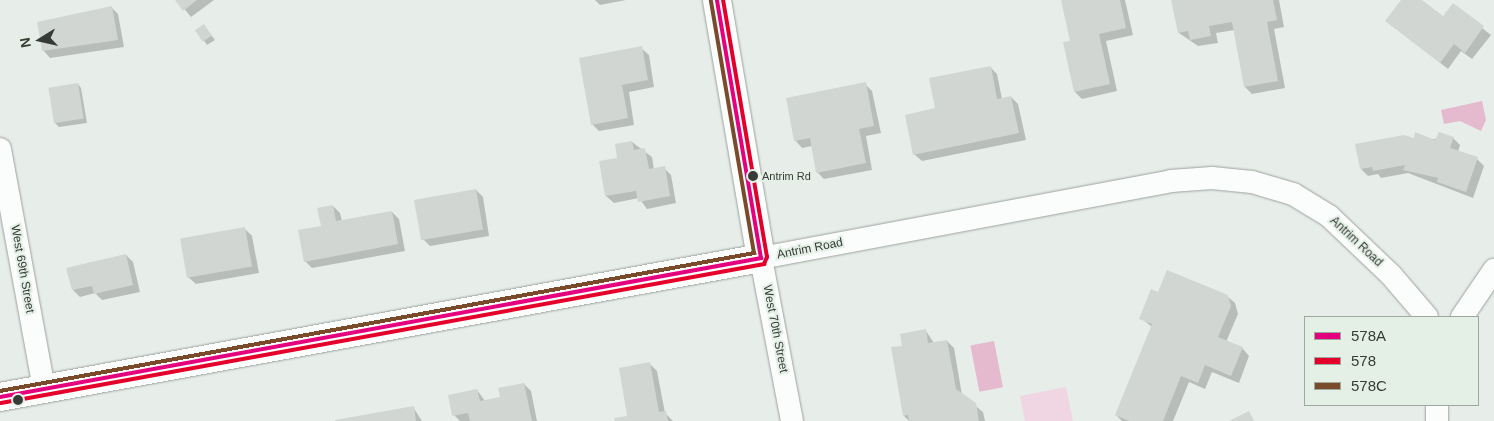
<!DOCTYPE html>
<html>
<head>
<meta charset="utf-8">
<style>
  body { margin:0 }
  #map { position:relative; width:1494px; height:421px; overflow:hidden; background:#e7ede8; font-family:Arial,sans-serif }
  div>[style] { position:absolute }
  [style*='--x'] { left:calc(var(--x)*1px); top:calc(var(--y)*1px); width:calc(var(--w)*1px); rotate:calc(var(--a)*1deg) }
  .green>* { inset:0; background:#f0d6e2 }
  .water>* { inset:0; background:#e5b9ce; transform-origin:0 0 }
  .shadow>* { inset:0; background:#0003 }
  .building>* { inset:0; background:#d2d6d3; transform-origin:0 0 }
  .roads { filter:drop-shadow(0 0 1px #9da29e) drop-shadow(0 0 1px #9da29e) }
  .minor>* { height:22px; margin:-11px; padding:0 11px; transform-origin:11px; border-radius:11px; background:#fbfcfc }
  .tertiary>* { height:28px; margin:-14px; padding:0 14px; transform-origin:14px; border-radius:14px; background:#fbfcfc }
  .bus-1>* { height:4px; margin:-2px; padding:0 2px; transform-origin:2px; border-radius:2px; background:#e5007d }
  .bus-2>* { height:4px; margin:-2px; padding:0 2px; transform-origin:2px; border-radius:2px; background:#e4002b }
  .bus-3>* { height:4px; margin:-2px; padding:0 2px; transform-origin:2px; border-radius:2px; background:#7a4b2a }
  .dots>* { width:14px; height:14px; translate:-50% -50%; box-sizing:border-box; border:2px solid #e4f0e6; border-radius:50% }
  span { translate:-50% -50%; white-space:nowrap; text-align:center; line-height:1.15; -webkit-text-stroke:4px #e4f0e6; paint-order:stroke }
  .bus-label { font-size:11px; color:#373b37 }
  .left { translate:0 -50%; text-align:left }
  .street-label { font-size:12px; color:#373b37 }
  .legend { position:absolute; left:1304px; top:316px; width:175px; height:90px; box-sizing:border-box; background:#e4f0e6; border:1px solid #9fa8a0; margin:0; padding:6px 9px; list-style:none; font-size:15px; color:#373b37 }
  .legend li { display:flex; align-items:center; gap:10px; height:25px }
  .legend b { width:25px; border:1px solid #9fa8a0 }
  .north { position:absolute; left:15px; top:15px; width:50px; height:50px; -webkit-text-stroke:4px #e4f0e6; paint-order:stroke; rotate:260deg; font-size:14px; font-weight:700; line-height:20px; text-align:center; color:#373b37 }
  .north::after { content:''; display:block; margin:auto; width:18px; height:22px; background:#373b37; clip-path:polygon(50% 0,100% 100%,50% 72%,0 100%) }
</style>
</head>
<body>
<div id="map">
  <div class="green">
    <i style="clip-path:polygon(1066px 387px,1073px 421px,1025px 421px,1020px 396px)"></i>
  </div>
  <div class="water">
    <i style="clip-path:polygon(1482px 101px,1486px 120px,1481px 131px,1460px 121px,1444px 124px,1441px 110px)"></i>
    <i style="left:994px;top:341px;width:47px;height:24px;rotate:79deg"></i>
  </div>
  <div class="shadow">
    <i style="clip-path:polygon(177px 0,214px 0,191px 17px)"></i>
    <i style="clip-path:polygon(595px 0,626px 0,600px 5px)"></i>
    <i style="clip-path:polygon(1062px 0,1125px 0,1133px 35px,1106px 41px,1117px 91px,1082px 99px,1075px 92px,1071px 41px)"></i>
    <i style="clip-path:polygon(1173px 0,1279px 0,1284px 27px,1274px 29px,1285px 88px,1252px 94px,1245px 87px,1235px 30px,1216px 33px,1218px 43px,1198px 46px,1179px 33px)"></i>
    <i style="clip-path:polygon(1403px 0,1420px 0,1444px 17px,1453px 5px,1491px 35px,1472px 59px,1461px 51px,1448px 69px,1387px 21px)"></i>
    <i style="clip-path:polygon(111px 7px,118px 14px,124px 47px,50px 58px,43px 50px)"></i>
    <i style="clip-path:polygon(204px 26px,215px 40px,207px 45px,197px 30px)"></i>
    <i style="clip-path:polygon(641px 48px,649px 55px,654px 87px,629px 92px,634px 125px,599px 131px,592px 124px)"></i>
    <i style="clip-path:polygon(990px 67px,997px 74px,1002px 99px,1011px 97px,1018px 104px,1026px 140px,922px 161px,914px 154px,937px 109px)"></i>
    <i style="clip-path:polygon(78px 84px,81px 88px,87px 123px,59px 127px,55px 123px)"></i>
    <i style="clip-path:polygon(865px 84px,872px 91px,881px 133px,866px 136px,872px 170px,824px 179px,817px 172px,812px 146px,802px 148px,795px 140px)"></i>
    <i style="clip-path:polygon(1453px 138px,1460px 145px,1458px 152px,1477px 159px,1484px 166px,1473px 198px,1408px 173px,1381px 178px,1378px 174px,1368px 176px,1361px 169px,1414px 140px)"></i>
    <i style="clip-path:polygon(632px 142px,652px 157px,654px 170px,664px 168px,671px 175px,676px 203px,647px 209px,639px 198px,614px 203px,606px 196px,619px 159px)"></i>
    <i style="clip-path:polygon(476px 190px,483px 197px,489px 236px,430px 246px,423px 239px)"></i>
    <i style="clip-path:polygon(333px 206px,340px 213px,342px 221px,392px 212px,399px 219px,405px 251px,312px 268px,305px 261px)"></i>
    <i style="clip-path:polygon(245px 229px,252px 236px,259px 273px,196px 284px,188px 277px,182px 240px)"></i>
    <i style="clip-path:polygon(126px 255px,133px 262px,140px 292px,102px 300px,95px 293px,80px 297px,73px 290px)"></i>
    <i style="clip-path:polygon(1158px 293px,1227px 296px,1235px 303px,1238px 314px,1226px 342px,1242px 348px,1249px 356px,1239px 383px,1212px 372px,1205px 389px,1189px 382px,1173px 421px,1122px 421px,1116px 415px,1152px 327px,1141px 318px)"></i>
    <i style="clip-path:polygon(926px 331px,934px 343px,947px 341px,954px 348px,962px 395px,983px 412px,985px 421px,909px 421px,904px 416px,903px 347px)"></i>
    <i style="clip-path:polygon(650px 364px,657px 371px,665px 413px,673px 421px,616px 421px,629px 417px)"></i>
    <i style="clip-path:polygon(524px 384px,531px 391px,537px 421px,460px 421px,454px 415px,477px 390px,485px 401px,501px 398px)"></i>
    <i style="clip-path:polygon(413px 407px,422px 421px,336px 421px)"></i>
  </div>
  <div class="building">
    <i style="clip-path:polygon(175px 0,197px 0,183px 11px)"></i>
    <i style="clip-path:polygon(1061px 0,1120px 0,1126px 28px,1099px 34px,1110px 84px,1074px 92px,1063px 42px,1070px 41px)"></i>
    <i style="clip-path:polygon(1171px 0,1273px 0,1277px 20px,1267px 22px,1278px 81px,1244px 87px,1232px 22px,1209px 26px,1211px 36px,1190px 40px,1188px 31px,1178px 33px)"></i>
    <i style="clip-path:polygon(1401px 0,1422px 0,1443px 16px,1453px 3px,1484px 26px,1465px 53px,1454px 44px,1440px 63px,1385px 21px)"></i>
    <i style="clip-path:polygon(112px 6px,118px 40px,42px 51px,37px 22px)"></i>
    <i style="left:204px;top:24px;width:14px;height:11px;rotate:56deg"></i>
    <i style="clip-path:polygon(642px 46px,648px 80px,622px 85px,628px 118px,591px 125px,579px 58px)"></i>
    <i style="clip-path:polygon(991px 66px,997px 99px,1011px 96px,1019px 133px,913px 155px,905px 115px,935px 108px,929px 78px)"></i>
    <i style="clip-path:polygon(866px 82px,874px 126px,859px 129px,866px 163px,816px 173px,810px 138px,794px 141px,786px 98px)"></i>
    <i style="left:78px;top:83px;width:36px;height:30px;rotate:81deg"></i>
    <i style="clip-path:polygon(1415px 132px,1435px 140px,1439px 132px,1454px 137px,1450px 148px,1478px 157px,1466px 192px,1437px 182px,1438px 178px,1403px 170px,1405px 165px,1373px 171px,1372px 167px,1360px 169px,1355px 144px,1404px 135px,1414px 138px)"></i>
    <i style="clip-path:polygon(632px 141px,634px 150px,645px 148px,649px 169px,665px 166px,670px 196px,638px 202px,636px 191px,605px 196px,599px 161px,617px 158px,615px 144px)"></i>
    <i style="left:476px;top:189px;width:41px;height:63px;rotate:80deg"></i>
    <i style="clip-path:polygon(333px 205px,336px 221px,392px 211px,398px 244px,304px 262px,298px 230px,321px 226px,317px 208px)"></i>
    <i style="left:245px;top:227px;width:40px;height:66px;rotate:80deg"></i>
    <i style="clip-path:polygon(126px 254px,133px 285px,94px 294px,92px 286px,72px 290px,66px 268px)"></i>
    <i style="clip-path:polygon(1167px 270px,1228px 295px,1231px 306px,1218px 337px,1243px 347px,1231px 376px,1205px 365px,1198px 383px,1181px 376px,1163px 421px,1129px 421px,1115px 415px,1152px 324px,1139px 319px,1151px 289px,1158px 292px)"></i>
    <i style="clip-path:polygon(926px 329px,928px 343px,947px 340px,956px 389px,976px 403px,979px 421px,909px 421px,908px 415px,903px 416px,891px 347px,902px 346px,900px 334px)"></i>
    <i style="clip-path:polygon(650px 362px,659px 412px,666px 411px,668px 421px,615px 421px,614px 418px,627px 416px,619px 368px)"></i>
    <i style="clip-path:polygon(524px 383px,532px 421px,470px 421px,468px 413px,452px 416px,448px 395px,477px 389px,480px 401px,500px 397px,498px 388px)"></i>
    <i style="clip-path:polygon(414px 406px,416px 421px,335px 421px,335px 420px)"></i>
    <i style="clip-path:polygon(1249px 411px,1254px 421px,1229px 421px)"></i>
  </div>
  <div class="roads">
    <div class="minor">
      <i style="--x:0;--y:149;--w:244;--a:79.6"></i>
      <i style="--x:1462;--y:317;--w:57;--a:-55.8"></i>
      <i style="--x:792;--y:421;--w:166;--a:-100.8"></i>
      <i style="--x:761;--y:258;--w:417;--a:-10.6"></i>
      <i style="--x:1171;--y:181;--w:41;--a:-4.2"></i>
      <i style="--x:1212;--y:178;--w:40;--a:5.7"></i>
      <i style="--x:1252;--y:182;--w:43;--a:16.3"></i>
      <i style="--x:1293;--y:194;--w:42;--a:31.4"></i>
      <i style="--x:1329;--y:216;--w:86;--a:43.6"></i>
      <i style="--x:1391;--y:275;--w:55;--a:49.4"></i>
      <i style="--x:1437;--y:421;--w:16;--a:-90"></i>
    </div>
    <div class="tertiary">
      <i style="--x:0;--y:397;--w:774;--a:-10.35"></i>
      <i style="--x:761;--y:258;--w:262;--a:-99.7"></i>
    </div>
  </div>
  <div class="bus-1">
    <i style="--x:0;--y:397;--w:774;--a:-10.35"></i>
    <i style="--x:761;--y:258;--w:262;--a:-99.7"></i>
  </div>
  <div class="bus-2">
    <i style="--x:1;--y:403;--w:776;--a:-10.32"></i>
    <i style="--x:764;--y:264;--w:8;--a:-67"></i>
    <i style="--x:767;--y:257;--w:261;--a:-99.7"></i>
  </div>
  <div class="bus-3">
    <i style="--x:0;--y:391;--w:767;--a:-10.37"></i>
    <i style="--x:754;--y:253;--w:256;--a:-99.7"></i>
  </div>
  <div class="dots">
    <i style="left:753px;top:176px;background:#373b37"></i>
    <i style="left:18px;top:400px;background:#373b37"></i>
  </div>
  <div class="bus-label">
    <span class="left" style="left:762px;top:176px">Antrim Rd</span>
  </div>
  <div class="street-label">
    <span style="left:1356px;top:242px;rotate:43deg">Antrim Road</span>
    <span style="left:810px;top:249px;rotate:-11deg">Antrim Road</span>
    <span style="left:22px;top:269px;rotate:80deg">West 69th Street</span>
    <span style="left:775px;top:329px;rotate:79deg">West 70th Street</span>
  </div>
  <ul class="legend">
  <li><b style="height:6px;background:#e5007d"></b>578A</li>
  <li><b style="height:6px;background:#e4002b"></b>578</li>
  <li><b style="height:6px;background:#7a4b2a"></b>578C</li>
  </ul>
  <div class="north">N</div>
</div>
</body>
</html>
